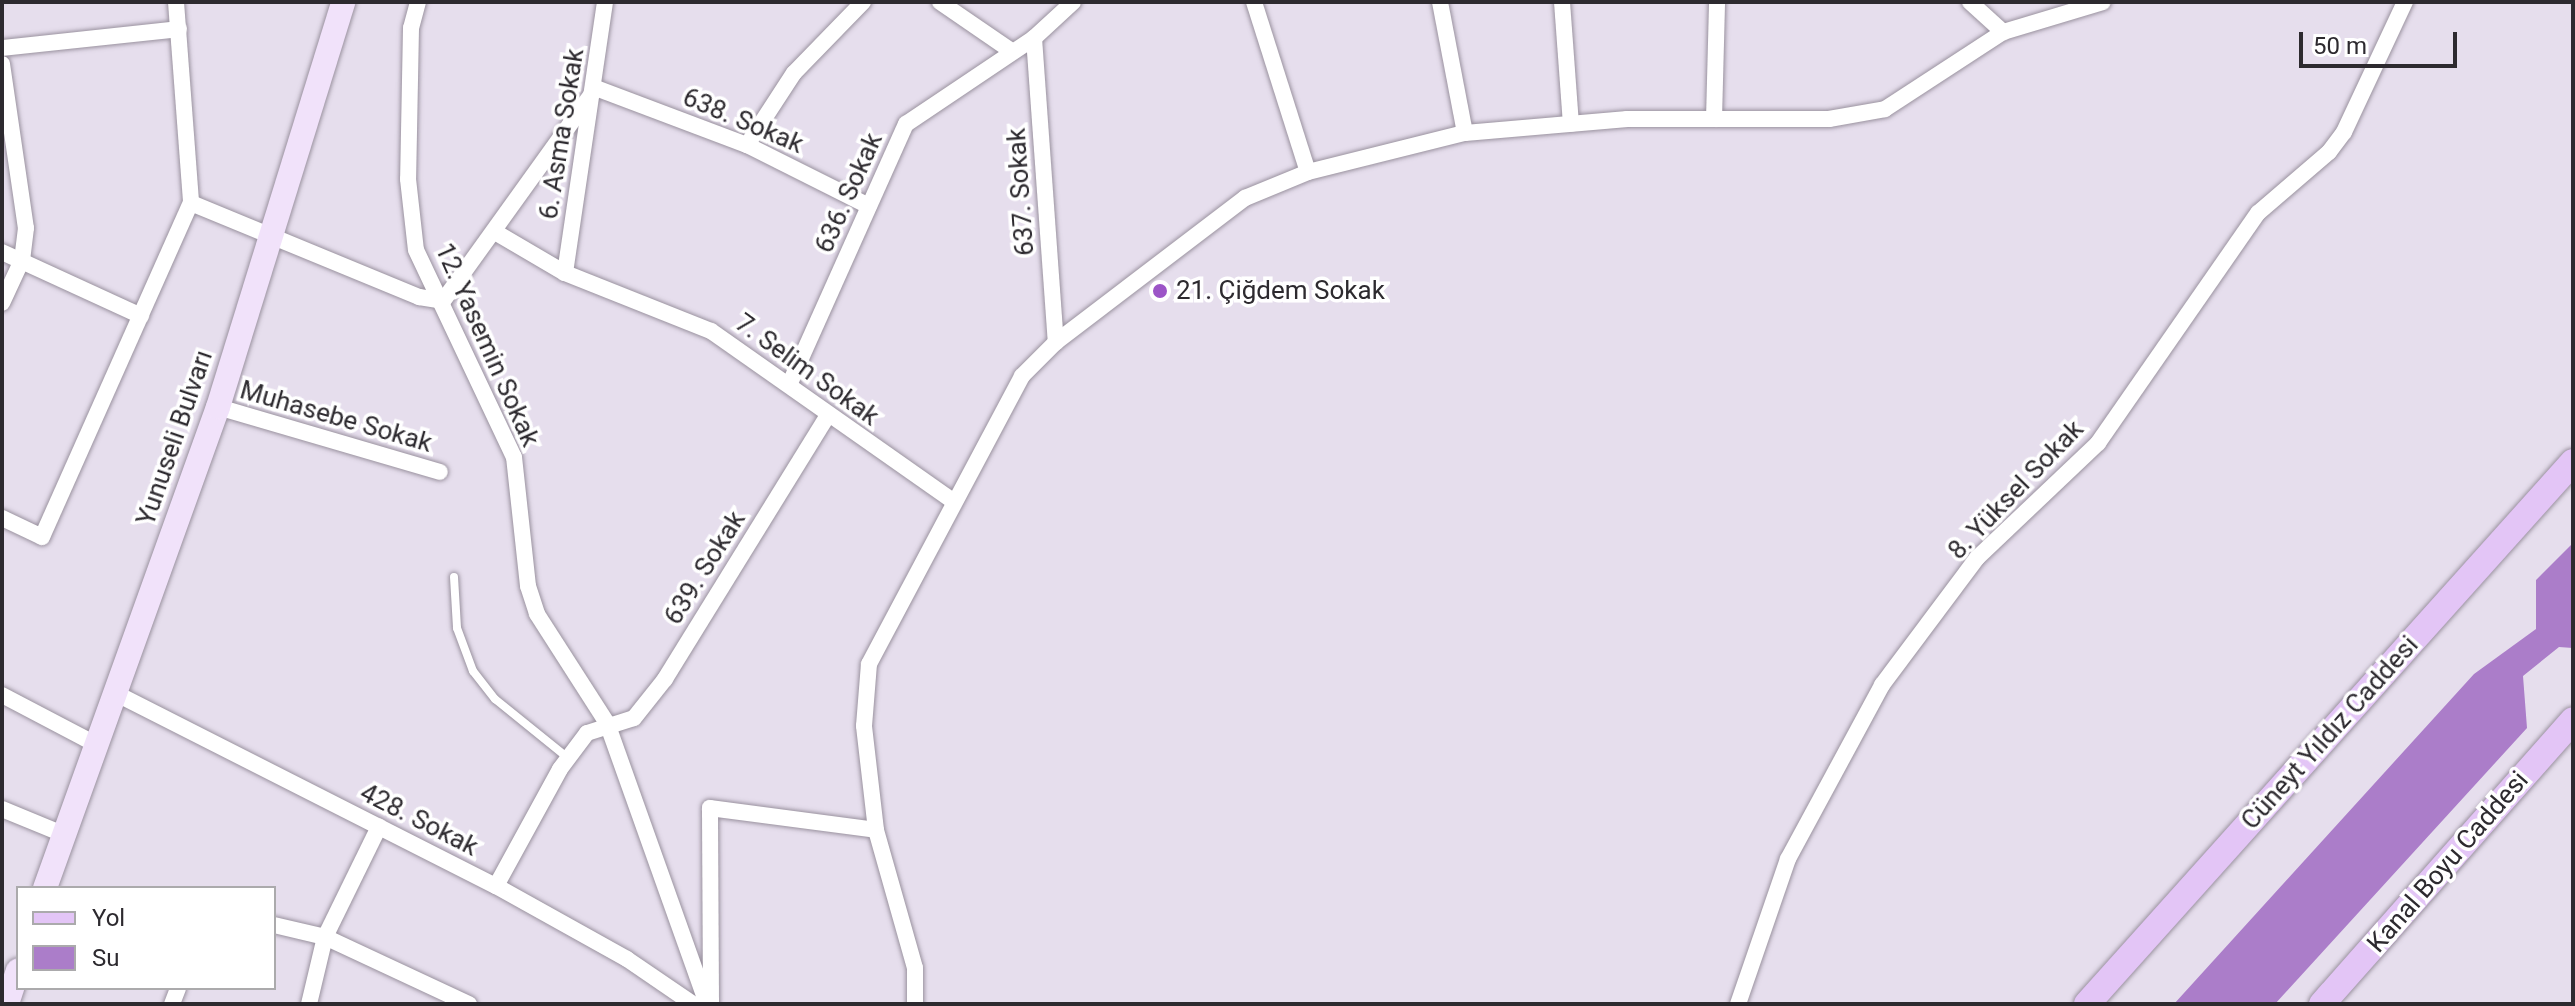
<!DOCTYPE html>
<html>
<head>
<meta charset="utf-8">
<style>
  body { margin:0 }
  #map { position:relative; width:2575px; height:1006px; overflow:hidden; background:#e6deed; font-family:Roboto,sans-serif }
  div>[style] { position:absolute }
  [style*='--x'] { left:calc(var(--x)*1px); top:calc(var(--y)*1px); width:calc(var(--w)*1px); rotate:calc(var(--a)*1deg) }
  .water>* { inset:0; background:#ab7dc9 }
  .roads { filter:drop-shadow(0 0 2px #9a929f) drop-shadow(0 0 2px #9a929f) }
  .lane>* { height:8px; margin:-4px; padding:0 4px; transform-origin:4px; border-radius:4px; background:#fff }
  .street>* { height:16px; margin:-8px; padding:0 8px; transform-origin:8px; border-radius:8px; background:#fff }
  .secondary>* { height:24px; margin:-12px; padding:0 12px; transform-origin:12px; border-radius:12px; background:#f1e2fa }
  .primary>* { height:26px; margin:-13px; padding:0 13px; transform-origin:13px; border-radius:13px; background:#e3c5f6 }
  .dots>* { width:22px; height:22px; translate:-50% -50%; box-sizing:border-box; border:4px solid #fff; border-radius:50% }
  span { translate:-50% -50%; white-space:nowrap; text-align:center; line-height:1.15; -webkit-text-stroke:7px #fff; paint-order:stroke }
  .street-label { font-size:26px; color:#2d2a2f }
  .poi-label { font-size:26px; color:#2d2a2f }
  .left { translate:0 -50%; text-align:left }
  .frame { position:absolute; inset:0; border:4px solid #2d2a2f; pointer-events:none }
  .legend { position:absolute; left:16px; top:886px; width:260px; height:104px; box-sizing:border-box; background:#fff; border:2px solid #abaaac; margin:0; padding:10px 14px; list-style:none; font-size:24px; color:#2d2a2f }
  .legend li { display:flex; align-items:center; gap:16px; height:40px }
  .legend b { width:40px; border:2px solid #abaaac }
  .scale { position:absolute; left:2299px; top:32px; width:158px; height:36px; box-sizing:border-box; border:4px solid #2d2a2f; border-top:0; padding-left:10px; font-size:24px; line-height:28px; white-space:nowrap; color:#2d2a2f; -webkit-text-stroke:6px #fff; paint-order:stroke }
</style>
</head>
<body>
<div id="map">
  <div class="water">
    <i style="clip-path:polygon(2573px 543px,2573px 648px,2559px 647px,2523px 676px,2527px 728px,2275px 1004px,2174px 1004px,2474px 674px,2536px 629px,2536px 580px)"></i>
  </div>
  <div class="roads">
    <div class="lane">
      <i style="--x:454;--y:577;--w:51;--a:86.6"></i>
      <i style="--x:457;--y:628;--w:46;--a:69.6"></i>
      <i style="--x:473;--y:671;--w:36;--a:52"></i>
      <i style="--x:495;--y:699;--w:94;--a:38.9"></i>
    </div>
    <div class="street">
      <i style="--x:176;--y:2;--w:202;--a:85.7"></i>
      <i style="--x:418;--y:2;--w:27;--a:105"></i>
      <i style="--x:411;--y:28;--w:151;--a:91.1"></i>
      <i style="--x:408;--y:179;--w:71;--a:83.6"></i>
      <i style="--x:416;--y:250;--w:229;--a:64.7"></i>
      <i style="--x:514;--y:457;--w:130;--a:83.8"></i>
      <i style="--x:528;--y:586;--w:29;--a:72"></i>
      <i style="--x:537;--y:614;--w:130;--a:57.3"></i>
      <i style="--x:607;--y:723;--w:298;--a:70.4"></i>
      <i style="--x:940;--y:2;--w:85;--a:34.4"></i>
      <i style="--x:1254;--y:2;--w:178;--a:72.4"></i>
      <i style="--x:1440;--y:2;--w:133;--a:79.2"></i>
      <i style="--x:1562;--y:2;--w:122;--a:85.8"></i>
      <i style="--x:1970;--y:2;--w:45;--a:42.3"></i>
      <i style="--x:1034;--y:38;--w:305;--a:85.9"></i>
      <i style="--x:2;--y:48;--w:178;--a:-6.1"></i>
      <i style="--x:2;--y:64;--w:166;--a:81.7"></i>
      <i style="--x:26;--y:228;--w:32;--a:97"></i>
      <i style="--x:22;--y:260;--w:47;--a:114.9"></i>
      <i style="--x:1714;--y:119;--w:117;--a:-88.5"></i>
      <i style="--x:747;--y:145;--w:86;--a:-56.9"></i>
      <i style="--x:794;--y:73;--w:99;--a:-45.8"></i>
      <i style="--x:495;--y:232;--w:81;--a:30.4"></i>
      <i style="--x:565;--y:273;--w:157;--a:21.7"></i>
      <i style="--x:711;--y:331;--w:296;--a:35.1"></i>
      <i style="--x:2;--y:252;--w:153;--a:24.7"></i>
      <i style="--x:565;--y:273;--w:274;--a:-81.6"></i>
      <i style="--x:790;--y:383;--w:284;--a:-65.9"></i>
      <i style="--x:906;--y:124;--w:154;--a:-33.9"></i>
      <i style="--x:1034;--y:38;--w:53;--a:-42.7"></i>
      <i style="--x:218;--y:407;--w:231;--a:16.3"></i>
      <i style="--x:2;--y:518;--w:44;--a:25.4"></i>
      <i style="--x:42;--y:537;--w:366;--a:-66"></i>
      <i style="--x:191;--y:203;--w:247;--a:22.4"></i>
      <i style="--x:419;--y:297;--w:24;--a:9"></i>
      <i style="--x:443;--y:301;--w:262;--a:-54.3"></i>
      <i style="--x:596;--y:88;--w:161;--a:20.7"></i>
      <i style="--x:747;--y:145;--w:136;--a:26.6"></i>
      <i style="--x:115;--y:693;--w:427;--a:26.9"></i>
      <i style="--x:496;--y:886;--w:150;--a:29.1"></i>
      <i style="--x:627;--y:959;--w:80;--a:34.3"></i>
      <i style="--x:2;--y:695;--w:110;--a:27.7"></i>
      <i style="--x:2;--y:809;--w:66;--a:22.3"></i>
      <i style="--x:496;--y:886;--w:133;--a:-61.3"></i>
      <i style="--x:560;--y:769;--w:45;--a:-53.1"></i>
      <i style="--x:587;--y:733;--w:49;--a:-17.7"></i>
      <i style="--x:634;--y:718;--w:50;--a:-51.5"></i>
      <i style="--x:665;--y:679;--w:308;--a:-58.3"></i>
      <i style="--x:274;--y:925;--w:52;--a:13.2"></i>
      <i style="--x:325;--y:937;--w:159;--a:25"></i>
      <i style="--x:711;--y:1002;--w:194;--a:-90.3"></i>
      <i style="--x:710;--y:808;--w:167;--a:7.5"></i>
      <i style="--x:172;--y:1004;--w:17;--a:-69"></i>
      <i style="--x:309;--y:1004;--w:69;--a:-76.6"></i>
      <i style="--x:325;--y:937;--w:123;--a:-63.9"></i>
      <i style="--x:915;--y:1004;--w:36;--a:-90"></i>
      <i style="--x:915;--y:968;--w:143;--a:-105.8"></i>
      <i style="--x:876;--y:830;--w:105;--a:-96.6"></i>
      <i style="--x:864;--y:726;--w:62;--a:-85.4"></i>
      <i style="--x:869;--y:664;--w:326;--a:-62"></i>
      <i style="--x:1022;--y:376;--w:48;--a:-45"></i>
      <i style="--x:1056;--y:342;--w:238;--a:-37.3"></i>
      <i style="--x:1245;--y:198;--w:68;--a:-22.4"></i>
      <i style="--x:1308;--y:172;--w:162;--a:-14"></i>
      <i style="--x:1465;--y:133;--w:163;--a:-4.9"></i>
      <i style="--x:1627;--y:119;--w:202;--a:0"></i>
      <i style="--x:1829;--y:119;--w:57;--a:-10.1"></i>
      <i style="--x:1885;--y:109;--w:141;--a:-33.1"></i>
      <i style="--x:2003;--y:32;--w:104;--a:-16.7"></i>
      <i style="--x:1738;--y:1004;--w:153;--a:-71"></i>
      <i style="--x:1788;--y:859;--w:198;--a:-61.6"></i>
      <i style="--x:1882;--y:685;--w:159;--a:-53.2"></i>
      <i style="--x:1977;--y:558;--w:167;--a:-43.5"></i>
      <i style="--x:2098;--y:443;--w:280;--a:-55.2"></i>
      <i style="--x:2258;--y:213;--w:94;--a:-40.7"></i>
      <i style="--x:2329;--y:152;--w:25;--a:-53"></i>
      <i style="--x:2344;--y:132;--w:144;--a:-64.9"></i>
    </div>
    <div class="secondary">
      <i style="--x:45;--y:888;--w:511;--a:-70.22"></i>
      <i style="--x:218;--y:407;--w:424;--a:-72.8"></i>
      <i style="--x:7;--y:1004;--w:35;--a:-72"></i>
    </div>
    <div class="primary">
      <i style="--x:2087;--y:1004;--w:728;--a:-48.12"></i>
      <i style="--x:2322;--y:1004;--w:379;--a:-48.5"></i>
    </div>
  </div>
  <div class="dots">
    <i style="left:1160px;top:291px;background:#9c54c7"></i>
  </div>
  <div class="street-label">
    <span style="left:743px;top:121px;rotate:23deg">638. Sokak</span>
    <span style="left:562px;top:134px;rotate:-81deg">6. Asma Sokak</span>
    <span style="left:1021px;top:192px;rotate:-94deg">637. Sokak</span>
    <span style="left:849px;top:193px;rotate:-66deg">636. Sokak</span>
    <span style="left:487px;top:345px;rotate:66deg">12. Yasemin Sokak</span>
    <span style="left:807px;top:370px;rotate:36deg">7. Selim Sokak</span>
    <span style="left:336px;top:417px;rotate:16deg">Muhasebe Sokak</span>
    <span style="left:175px;top:438px;rotate:-71deg">Yunuseli Bulvarı</span>
    <span style="left:2016px;top:490px;rotate:-46deg">8. Yüksel Sokak</span>
    <span style="left:705px;top:568px;rotate:-58deg">639. Sokak</span>
    <span style="left:2330px;top:733px;rotate:-48deg">Cüneyt Yıldız Caddesi</span>
    <span style="left:419px;top:820px;rotate:27deg">428. Sokak</span>
    <span style="left:2448px;top:862px;rotate:-49deg">Kanal Boyu Caddesi</span>
  </div>
  <div class="poi-label">
    <span class="left" style="left:1176px;top:291px">21. Çiğdem Sokak</span>
  </div>
  <div class="frame"></div>
  <ul class="legend">
  <li><b style="height:10px;background:#e3c5f6"></b>Yol</li>
  <li><b style="height:22px;background:#ab7dc9"></b>Su</li>
  </ul>
  <div class="scale">50 m</div>
</div>
</body>
</html>
